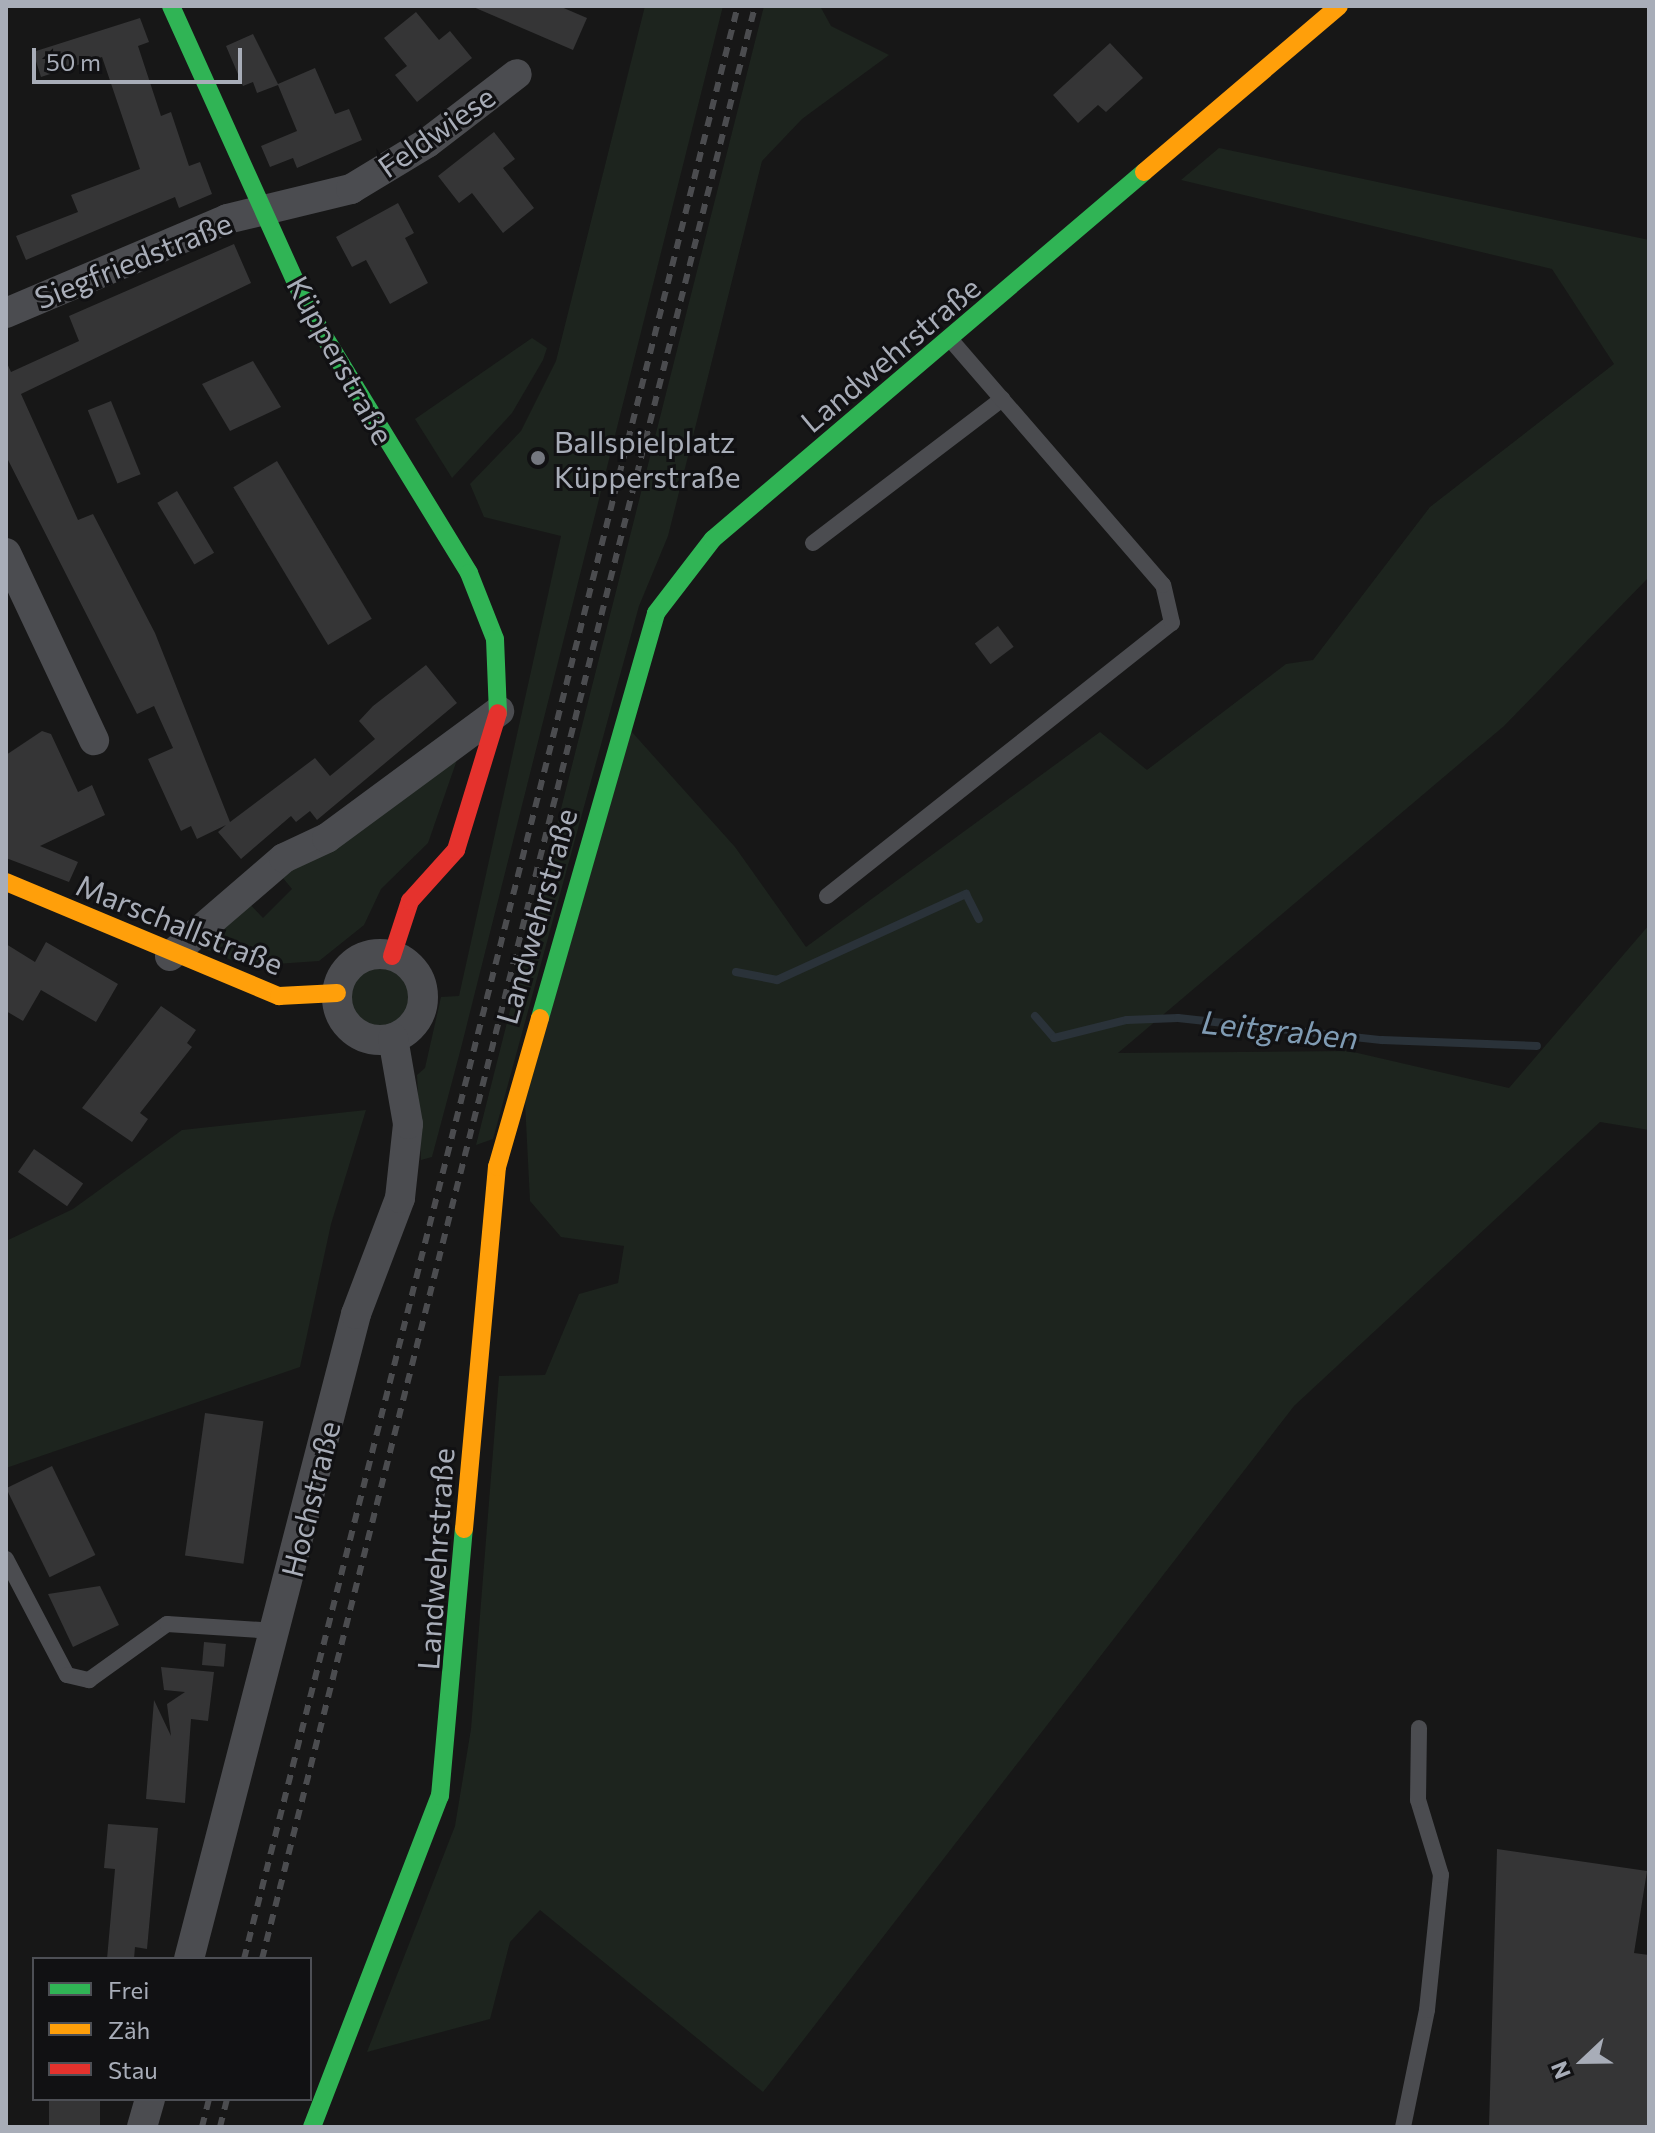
<!DOCTYPE html>
<html>
<head>
<meta charset="utf-8">
<style>
  body { margin:0 }
  #map { position:relative; width:1655px; height:2133px; overflow:hidden; background:#171717; font-family:Commissioner,sans-serif }
  div>[style] { position:absolute }
  [style*='--x'] { left:calc(var(--x)*1px); top:calc(var(--y)*1px); width:calc(var(--w)*1px); rotate:calc(var(--a)*1deg) }
  .green>* { inset:0; background:#1d241e }
  .round { border-radius:50% }
  .stream>* { height:8px; margin:-4px; padding:0 4px; transform-origin:4px; border-radius:4px; background:#2a3239 }
  .building>* { inset:0; background:#353536; transform-origin:0 0 }
  .lane>* { height:16px; margin:-8px; padding:0 8px; transform-origin:8px; border-radius:8px; background:#4b4c50 }
  .street>* { height:30px; margin:-15px; padding:0 15px; transform-origin:15px; border-radius:15px; background:#4b4c50 }
  .street>.ring { margin:-15px; padding:0; box-sizing:content-box; background:none; border:30px solid #4b4c50; border-radius:50% }
  .fast>* { height:18px; margin:-9px; padding:0 9px; transform-origin:9px; border-radius:9px; background:#30b455 }
  .slow>* { height:18px; margin:-9px; padding:0 9px; transform-origin:9px; border-radius:9px; background:#ff9f0a }
  .jam>* { height:18px; margin:-9px; padding:0 9px; transform-origin:9px; border-radius:9px; background:#e5322d }
  .rail>* { height:6px; margin-top:-3px; transform-origin:0; background:repeating-linear-gradient(90deg,#4b4c4f 0 10px,transparent 0 18px) }
  .dots>* { width:22px; height:22px; translate:-50% -50%; box-sizing:border-box; border:4px solid #111113; border-radius:50% }
  span { translate:-50% -50%; white-space:nowrap; text-align:center; line-height:1.15; -webkit-text-stroke:6px #111113; paint-order:stroke }
  .street-label { font-size:30px; color:#a8adb8 }
  .poi-label { font-size:30px; color:#a8adb8 }
  .left { translate:0 -50%; text-align:left }
  .water-label { font-size:32px; color:#7f9bb3; font-style:italic }
  .frame { position:absolute; inset:0; border:8px solid #a8adb8; pointer-events:none }
  .legend { position:absolute; left:32px; top:1957px; width:280px; height:144px; box-sizing:border-box; background:#111113; border:2px solid #4d4f55; margin:0; padding:10px 14px; list-style:none; font-size:24px; color:#a8adb8 }
  .legend li { display:flex; align-items:center; gap:16px; height:40px }
  .legend b { width:40px; border:2px solid #4d4f55 }
  .north { position:absolute; left:1543px; top:2021px; width:80px; height:80px; -webkit-text-stroke:6px #111113; paint-order:stroke; rotate:248deg; font-size:22px; font-weight:700; line-height:32px; text-align:center; color:#a8adb8 }
  .north::after { content:''; display:block; margin:auto; width:28px; height:36px; background:#a8adb8; clip-path:polygon(50% 0,100% 100%,50% 72%,0 100%) }
  .scale { position:absolute; left:32px; top:48px; width:210px; height:36px; box-sizing:border-box; border:4px solid #a8adb8; border-top:0; padding-left:10px; font-size:24px; line-height:28px; white-space:nowrap; color:#a8adb8; -webkit-text-stroke:6px #111113; paint-order:stroke }
</style>
</head>
<body>
<div id="map">
  <div class="green">
    <i style="clip-path:polygon(645px 6px,723px 6px,461px 1048px,432px 1157px,421px 1160px,417px 1075px,425px 1068px,441px 997px,459px 996px,561px 536px,484px 517px,470px 484px,521px 431px,556px 361px)"></i>
    <i style="clip-path:polygon(764px 6px,820px 6px,831px 26px,889px 55px,802px 119px,762px 161px,668px 536px,639px 606px,493px 1139px,476px 1145px)"></i>
    <i style="clip-path:polygon(1219px 148px,1649px 240px,1649px 577px,1504px 726px,1118px 1053px,1349px 1051px,1509px 1088px,1649px 925px,1649px 1130px,1600px 1122px,1294px 1406px,763px 2092px,540px 1910px,510px 1942px,490px 2019px,367px 2052px,455px 1826px,471px 1729px,499px 1376px,545px 1375px,579px 1294px,618px 1283px,624px 1246px,561px 1237px,530px 1201px,525px 1102px,631px 731px,735px 847px,806px 947px,1100px 732px,1147px 770px,1286px 664px,1313px 660px,1430px 507px,1614px 364px,1552px 269px,1181px 180px)"></i>
    <i style="clip-path:polygon(532px 338px,547px 348px,543px 360px,512px 413px,452px 478px,415px 419px)"></i>
    <i style="clip-path:polygon(458px 757px,428px 843px,381px 889px,364px 925px,319px 961px,245px 966px,199px 946px,245px 899px,263px 918px,292px 889px,278px 872px)"></i>
    <i class="round" style="left:348px;top:966px;width:62px;height:62px"></i>
    <i style="clip-path:polygon(366px 1110px,331px 1224px,300px 1367px,6px 1468px,6px 1241px,73px 1209px,182px 1130px)"></i>
  </div>
  <div class="stream">
    <i style="--x:736;--y:972;--w:42;--a:11"></i>
    <i style="--x:777;--y:980;--w:208;--a:-24.5"></i>
    <i style="--x:966;--y:894;--w:28;--a:63"></i>
    <i style="--x:1035;--y:1016;--w:29;--a:49"></i>
    <i style="--x:1054;--y:1038;--w:75;--a:-13.9"></i>
    <i style="--x:1127;--y:1020;--w:51;--a:-2.2"></i>
    <i style="--x:1178;--y:1018;--w:205;--a:6.2"></i>
    <i style="--x:1382;--y:1040;--w:155;--a:2.2"></i>
  </div>
  <div class="building">
    <i style="clip-path:polygon(471px 6px,559px 6px,587px 18px,573px 50px)"></i>
    <i style="clip-path:polygon(416px 12px,439px 40px,450px 31px,472px 58px,417px 102px,395px 75px,407px 66px,384px 38px)"></i>
    <i style="clip-path:polygon(140px 18px,149px 42px,138px 46px,161px 116px,171px 112px,189px 166px,200px 162px,212px 194px,179px 208px,175px 197px,26px 260px,16px 236px,78px 212px,71px 195px,140px 169px,102px 57px,41px 77px,33px 52px)"></i>
    <i style="clip-path:polygon(253px 34px,278px 84px,315px 68px,335px 114px,349px 109px,362px 140px,297px 168px,293px 158px,270px 167px,261px 146px,297px 131px,278px 85px,257px 93px,253px 82px,243px 86px,226px 46px)"></i>
    <i style="clip-path:polygon(1110px 43px,1143px 78px,1106px 112px,1098px 105px,1078px 123px,1053px 95px)"></i>
    <i style="clip-path:polygon(494px 132px,515px 159px,503px 168px,534px 208px,503px 233px,472px 193px,459px 203px,438px 176px)"></i>
    <i style="clip-path:polygon(398px 203px,414px 233px,405px 238px,428px 283px,390px 304px,366px 260px,352px 267px,336px 237px)"></i>
    <i style="clip-path:polygon(234px 244px,251px 283px,21px 394px,78px 520px,93px 514px,155px 633px,230px 822px,315px 758px,330px 776px,375px 739px,359px 721px,373px 706px,426px 665px,457px 703px,317px 820px,310px 811px,296px 822px,291px 816px,241px 859px,218px 832px,226px 825px,197px 839px,191px 826px,181px 831px,148px 759px,173px 748px,154px 706px,137px 714px,6px 456px,6px 361px,11px 372px,79px 341px,69px 316px)"></i>
    <i style="clip-path:polygon(253px 361px,281px 407px,230px 431px,202px 384px)"></i>
    <i style="left:111px;top:401px;width:79px;height:25px;rotate:68deg"></i>
    <i style="left:277px;top:461px;width:184px;height:51px;rotate:59deg"></i>
    <i style="left:177px;top:491px;width:72px;height:23px;rotate:59deg"></i>
    <i style="left:998px;top:626px;width:26px;height:29px;rotate:53deg"></i>
    <i style="clip-path:polygon(42px 731px,51px 734px,78px 792px,92px 785px,105px 815px,40px 846px,78px 862px,69px 882px,6px 858px,6px 755px)"></i>
    <i style="clip-path:polygon(46px 942px,118px 984px,96px 1022px,41px 990px,23px 1021px,6px 1011px,6px 944px,35px 962px)"></i>
    <i style="clip-path:polygon(161px 1006px,196px 1030px,187px 1043px,192px 1047px,140px 1113px,148px 1119px,132px 1142px,82px 1108px)"></i>
    <i style="left:34px;top:1149px;width:60px;height:28px;rotate:35deg"></i>
    <i style="left:205px;top:1413px;width:59px;height:144px;rotate:8deg"></i>
    <i style="left:52px;top:1466px;width:99px;height:51px;rotate:64deg"></i>
    <i style="clip-path:polygon(100px 1586px,119px 1625px,73px 1647px,48px 1594px)"></i>
    <i style="left:204px;top:1642px;width:22px;height:23px;rotate:5deg"></i>
    <i style="clip-path:polygon(161px 1667px,214px 1672px,208px 1721px,191px 1719px,185px 1803px,146px 1799px,154px 1700px,171px 1736px,167px 1704px,185px 1692px,164px 1690px)"></i>
    <i style="clip-path:polygon(108px 1824px,158px 1828px,147px 1949px,135px 1947px,134px 1959px,107px 1959px,115px 1869px,104px 1868px)"></i>
    <i style="clip-path:polygon(1497px 1849px,1647px 1871px,1634px 1953px,1649px 1955px,1649px 2127px,1489px 2127px)"></i>
    <i style="left:49px;top:2099px;width:51px;height:28px"></i>
  </div>
  <div class="lane">
    <i style="--x:813;--y:543;--w:238;--a:-37.3"></i>
    <i style="--x:827;--y:896;--w:440;--a:-38.4"></i>
    <i style="--x:1172;--y:623;--w:39;--a:-103"></i>
    <i style="--x:1163;--y:585;--w:324;--a:-130.9"></i>
    <i style="--x:6;--y:1559;--w:131;--a:62.3"></i>
    <i style="--x:67;--y:1675;--w:23;--a:13"></i>
    <i style="--x:89;--y:1680;--w:96;--a:-35.7"></i>
    <i style="--x:167;--y:1624;--w:109;--a:3.7"></i>
    <i style="--x:1403;--y:2127;--w:119;--a:-78.4"></i>
    <i style="--x:1427;--y:2010;--w:136;--a:-84.1"></i>
    <i style="--x:1441;--y:1875;--w:78;--a:-107"></i>
    <i style="--x:1418;--y:1800;--w:72;--a:-89.2"></i>
  </div>
  <div class="street">
    <i style="--x:6;--y:313;--w:240;--a:-23"></i>
    <i style="--x:227;--y:219;--w:128;--a:-13.6"></i>
    <i style="--x:351;--y:189;--w:89;--a:-31.2"></i>
    <i style="--x:427;--y:143;--w:113;--a:-37.5"></i>
    <i style="--x:6;--y:553;--w:207;--a:64.8"></i>
    <i class="ring" style="left:337px;top:954px;width:56px;height:56px"></i>
    <i style="--x:170;--y:956;--w:150;--a:-40.7"></i>
    <i style="--x:284;--y:858;--w:47;--a:-24.9"></i>
    <i style="--x:327;--y:838;--w:214;--a:-36.4"></i>
    <i style="--x:189;--y:1959;--w:666;--a:-75.48"></i>
    <i style="--x:356;--y:1314;--w:124;--a:-69.2"></i>
    <i style="--x:400;--y:1198;--w:74;--a:-83.8"></i>
    <i style="--x:408;--y:1124;--w:87;--a:-99.9"></i>
    <i style="--x:142;--y:2127;--w:29;--a:-74"></i>
  </div>
  <div class="fast">
    <i style="--x:171;--y:6;--w:333;--a:65.7"></i>
    <i style="--x:308;--y:310;--w:308;--a:58.5"></i>
    <i style="--x:469;--y:573;--w:71;--a:68.5"></i>
    <i style="--x:495;--y:639;--w:74;--a:87.7"></i>
    <i style="--x:540;--y:1018;--w:421;--a:-74"></i>
    <i style="--x:656;--y:613;--w:93;--a:-52.4"></i>
    <i style="--x:713;--y:539;--w:566;--a:-40.41"></i>
    <i style="--x:312;--y:2127;--w:355;--a:-68.9"></i>
    <i style="--x:440;--y:1796;--w:268;--a:-84.9"></i>
  </div>
  <div class="slow">
    <i style="--x:1144;--y:172;--w:256;--a:-40.4"></i>
    <i style="--x:6;--y:882;--w:296;--a:22.7"></i>
    <i style="--x:279;--y:996;--w:58;--a:-3"></i>
    <i style="--x:464;--y:1529;--w:364;--a:-84.8"></i>
    <i style="--x:497;--y:1167;--w:155;--a:-73.9"></i>
  </div>
  <div class="jam">
    <i style="--x:392;--y:956;--w:58;--a:-71.9"></i>
    <i style="--x:410;--y:901;--w:69;--a:-48"></i>
    <i style="--x:456;--y:850;--w:143;--a:-73"></i>
  </div>
  <div class="rail">
    <i style="--x:244;--y:1959;--w:2015;--a:-75.81"></i>
    <i style="--x:262;--y:1959;--w:2014;--a:-75.83"></i>
    <i style="--x:202;--y:2127;--w:29;--a:-76"></i>
    <i style="--x:220;--y:2127;--w:29;--a:-76"></i>
  </div>
  <div class="dots">
    <i style="left:538px;top:458px;background:#757880"></i>
  </div>
  <div class="street-label">
    <span style="left:436px;top:131px;rotate:-35deg">Feldwiese</span>
    <span style="left:133px;top:260px;rotate:-22deg">Siegfriedstraße</span>
    <span style="left:890px;top:354px;rotate:-40deg">Landwehrstraße</span>
    <span style="left:341px;top:360px;rotate:61deg">Küpperstraße</span>
    <span style="left:536px;top:916px;rotate:-74deg">Landwehrstraße</span>
    <span style="left:180px;top:924px;rotate:22deg">Marschallstraße</span>
    <span style="left:310px;top:1499px;rotate:-76deg">Hochstraße</span>
    <span style="left:435px;top:1559px;rotate:-86deg">Landwehrstraße</span>
  </div>
  <div class="poi-label">
    <span class="left" style="left:554px;top:458px">Ballspielplatz<br>Küpperstraße</span>
  </div>
  <div class="water-label">
    <span style="left:1280px;top:1029px;rotate:6deg">Leitgraben</span>
  </div>
  <div class="frame"></div>
  <ul class="legend">
  <li><b style="height:10px;background:#30b455"></b>Frei</li>
  <li><b style="height:10px;background:#ff9f0a"></b>Zäh</li>
  <li><b style="height:10px;background:#e5322d"></b>Stau</li>
  </ul>
  <div class="north">N</div>
  <div class="scale">50 m</div>
</div>
</body>
</html>
